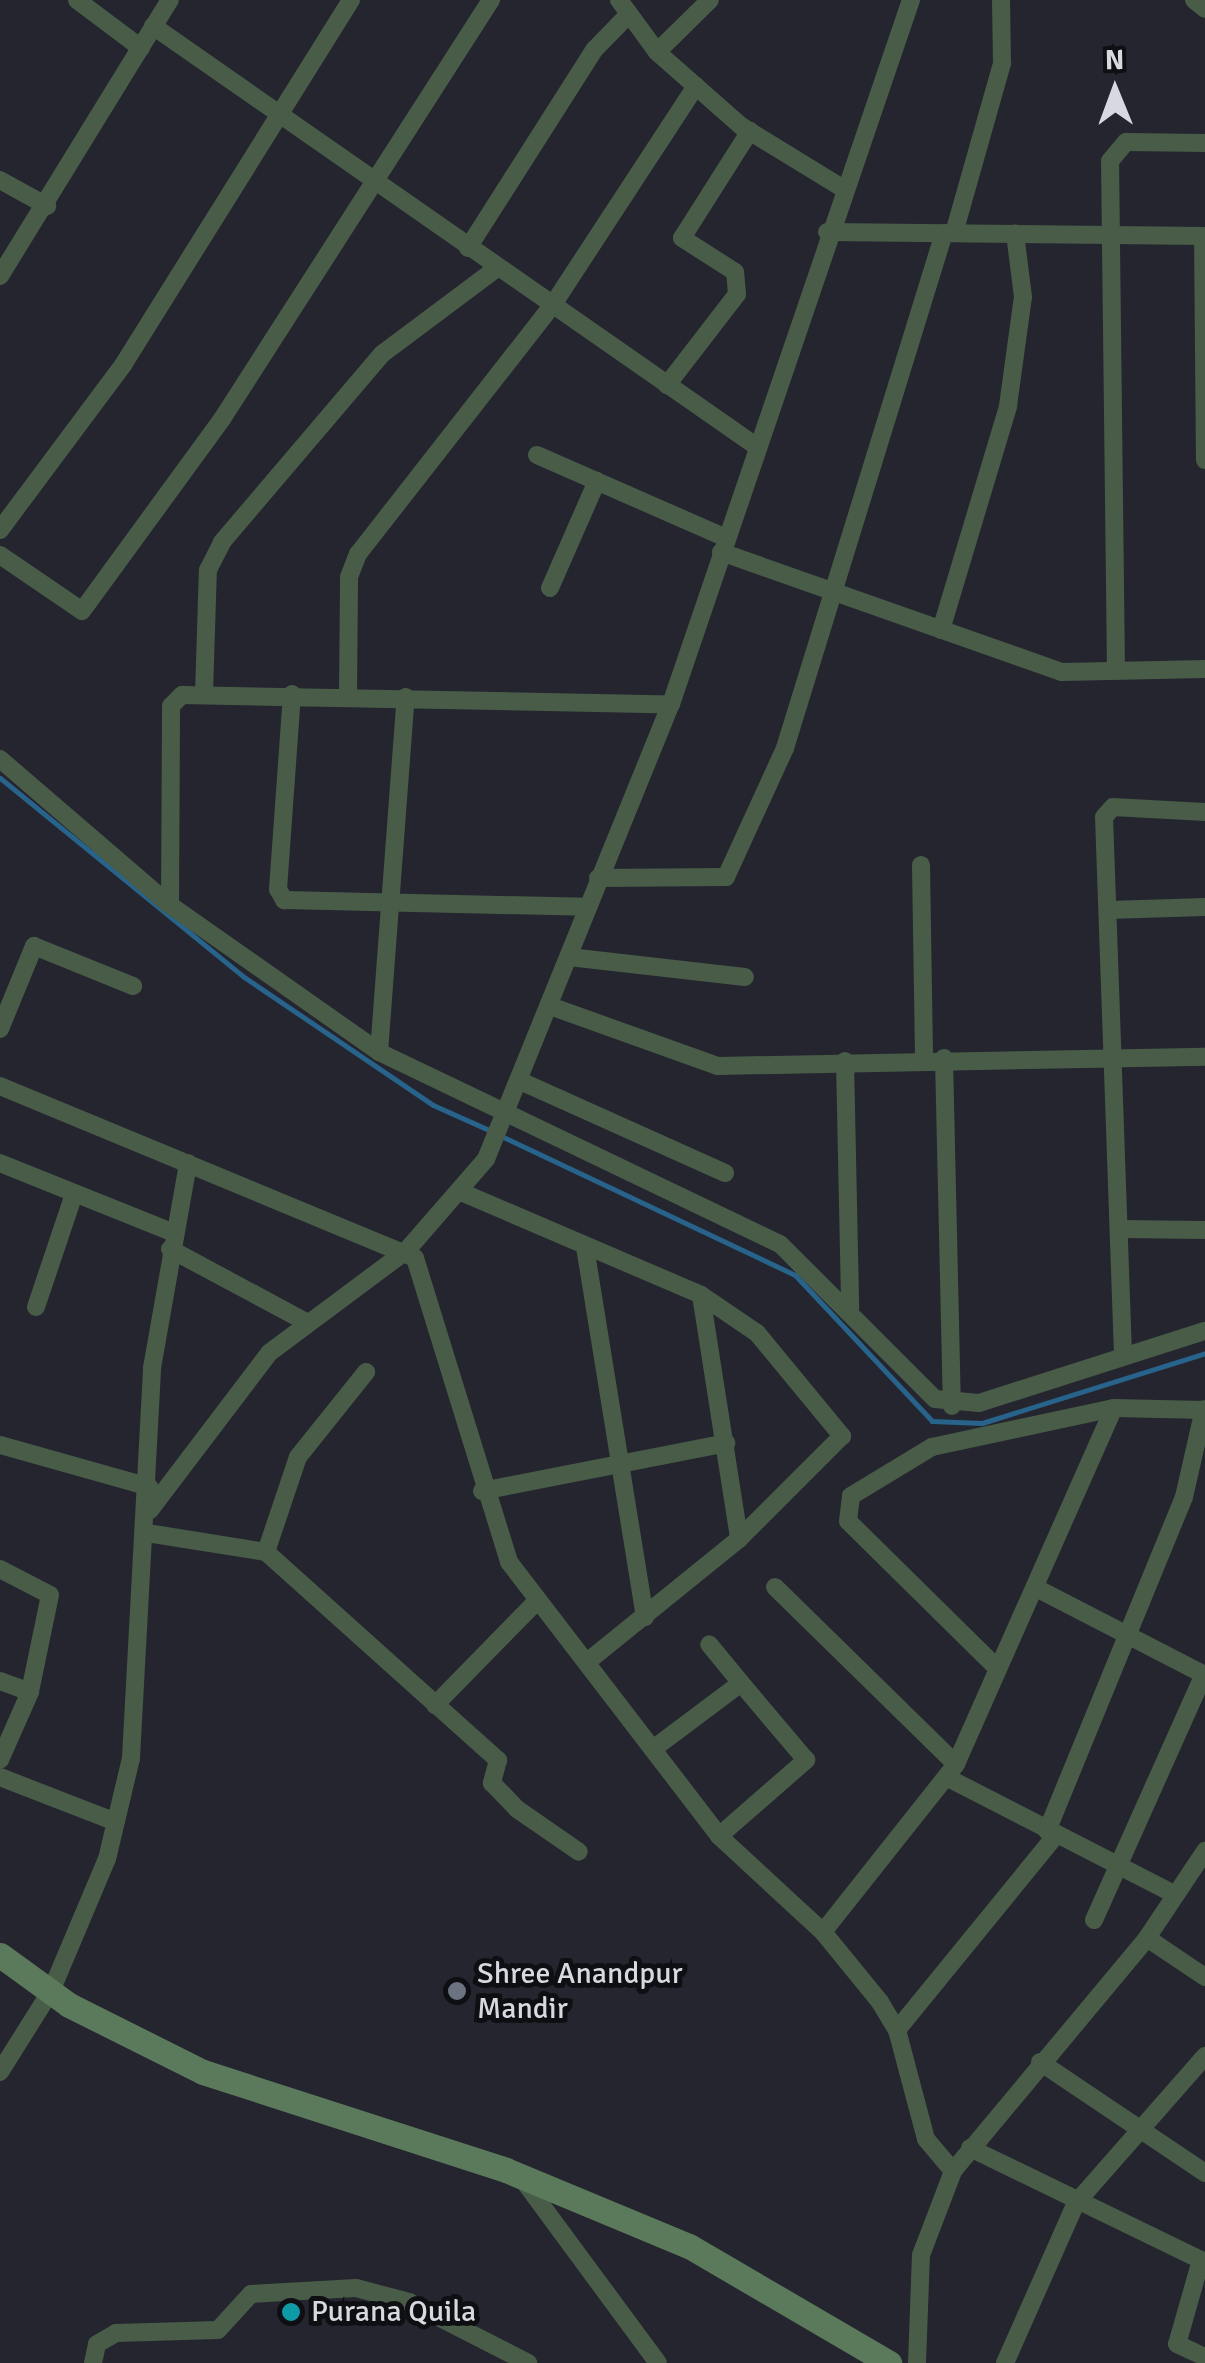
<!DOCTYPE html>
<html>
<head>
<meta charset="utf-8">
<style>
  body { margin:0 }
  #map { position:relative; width:1205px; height:2363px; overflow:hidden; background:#24252f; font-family:Signika,sans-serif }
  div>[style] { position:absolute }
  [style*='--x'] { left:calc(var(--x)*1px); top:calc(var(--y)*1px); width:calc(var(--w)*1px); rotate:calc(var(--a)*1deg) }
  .stream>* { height:5px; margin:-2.5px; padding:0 2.5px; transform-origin:2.5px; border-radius:2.5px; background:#27638a }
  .street>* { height:18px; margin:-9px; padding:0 9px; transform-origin:9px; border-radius:9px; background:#485c48 }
  .secondary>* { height:25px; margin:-12.5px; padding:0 12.5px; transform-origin:12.5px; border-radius:12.5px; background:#5b7a5b }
  .dots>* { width:28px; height:28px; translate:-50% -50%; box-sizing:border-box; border:5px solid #0e0f13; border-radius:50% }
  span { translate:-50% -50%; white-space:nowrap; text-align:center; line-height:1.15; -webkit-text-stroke:10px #0e0f13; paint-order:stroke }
  .poi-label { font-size:30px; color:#d8d9e0 }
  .left { translate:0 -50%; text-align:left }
  .north { position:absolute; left:1065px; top:40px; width:100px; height:100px; -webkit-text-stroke:8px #0e0f13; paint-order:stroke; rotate:359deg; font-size:28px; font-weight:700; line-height:40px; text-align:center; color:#d8d9e0 }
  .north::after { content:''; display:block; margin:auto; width:35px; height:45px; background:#d8d9e0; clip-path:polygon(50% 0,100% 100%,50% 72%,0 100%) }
</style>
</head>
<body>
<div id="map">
  <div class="stream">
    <i style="--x:0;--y:778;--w:315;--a:39.2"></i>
    <i style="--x:244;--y:977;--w:228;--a:34.1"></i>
    <i style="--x:433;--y:1105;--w:64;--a:24.1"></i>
    <i style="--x:501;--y:1136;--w:325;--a:25.3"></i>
    <i style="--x:795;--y:1275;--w:200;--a:46.8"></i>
    <i style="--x:932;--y:1421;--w:50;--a:2.3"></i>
    <i style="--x:982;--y:1423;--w:234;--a:-17.4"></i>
  </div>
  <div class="street">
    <i style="--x:77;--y:0;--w:80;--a:36.9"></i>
    <i style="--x:619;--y:0;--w:64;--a:53.8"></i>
    <i style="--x:657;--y:52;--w:112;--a:41.4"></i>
    <i style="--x:741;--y:126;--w:119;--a:31.5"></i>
    <i style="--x:1194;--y:0;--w:14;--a:39"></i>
    <i style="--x:153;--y:26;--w:735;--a:34.86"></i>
    <i style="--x:657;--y:52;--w:74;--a:-44.5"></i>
    <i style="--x:0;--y:180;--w:54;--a:29"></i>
    <i style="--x:827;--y:232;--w:378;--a:0.6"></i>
    <i style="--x:954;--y:233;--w:177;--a:-74.2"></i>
    <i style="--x:1002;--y:63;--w:63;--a:-90.9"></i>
    <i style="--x:1203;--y:236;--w:224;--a:89.5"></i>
    <i style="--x:468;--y:248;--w:236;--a:-57.5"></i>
    <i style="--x:595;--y:49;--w:49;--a:-45.8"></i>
    <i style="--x:0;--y:276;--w:324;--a:-58.4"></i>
    <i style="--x:667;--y:385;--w:115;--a:-52.4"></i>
    <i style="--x:737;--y:294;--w:22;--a:-95"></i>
    <i style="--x:735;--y:272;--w:63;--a:-147.3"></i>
    <i style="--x:682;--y:238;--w:127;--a:-57.6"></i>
    <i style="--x:537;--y:455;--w:206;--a:23.7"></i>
    <i style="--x:0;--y:530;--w:206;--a:-53.3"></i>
    <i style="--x:123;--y:365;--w:430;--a:-58"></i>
    <i style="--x:721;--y:552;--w:361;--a:19.4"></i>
    <i style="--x:1062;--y:672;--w:143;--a:-1.2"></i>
    <i style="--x:0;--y:555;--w:99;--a:34.3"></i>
    <i style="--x:82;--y:611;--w:238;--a:-53.9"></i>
    <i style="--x:222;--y:419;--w:498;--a:-57.3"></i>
    <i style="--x:550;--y:588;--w:117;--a:-66.3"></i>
    <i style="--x:941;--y:630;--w:234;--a:-73.3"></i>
    <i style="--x:1008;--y:406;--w:110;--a:-82.2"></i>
    <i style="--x:1023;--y:297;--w:64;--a:-97.2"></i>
    <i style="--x:1116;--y:671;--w:510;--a:-90.67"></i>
    <i style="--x:1110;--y:161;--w:25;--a:-50"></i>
    <i style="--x:1126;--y:142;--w:79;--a:0.7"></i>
    <i style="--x:204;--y:694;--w:124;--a:-88.2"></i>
    <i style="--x:208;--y:570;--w:31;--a:-63"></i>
    <i style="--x:222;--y:542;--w:247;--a:-49.6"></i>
    <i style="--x:382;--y:354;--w:144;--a:-36.8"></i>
    <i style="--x:292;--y:694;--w:196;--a:94.1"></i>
    <i style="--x:278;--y:889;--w:13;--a:61"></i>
    <i style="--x:284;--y:900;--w:302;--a:1.3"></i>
    <i style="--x:348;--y:696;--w:119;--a:-89.5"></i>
    <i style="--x:349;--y:577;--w:25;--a:-69"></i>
    <i style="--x:358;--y:554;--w:315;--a:-52"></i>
    <i style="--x:552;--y:306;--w:263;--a:-56.8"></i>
    <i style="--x:0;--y:759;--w:224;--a:40.7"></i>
    <i style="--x:170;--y:905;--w:256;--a:35.1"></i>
    <i style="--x:379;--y:1052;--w:445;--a:25.6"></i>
    <i style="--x:780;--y:1244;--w:219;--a:45"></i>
    <i style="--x:935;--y:1399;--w:44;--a:5.2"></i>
    <i style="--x:979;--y:1403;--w:237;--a:-17.7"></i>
    <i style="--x:921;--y:865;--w:195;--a:89.1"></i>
    <i style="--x:598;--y:878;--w:128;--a:-0.4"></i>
    <i style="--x:726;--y:877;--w:142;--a:-65.4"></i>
    <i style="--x:785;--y:748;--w:539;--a:-72.84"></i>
    <i style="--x:170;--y:905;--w:199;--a:-89.7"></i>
    <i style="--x:171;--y:706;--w:16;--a:-45"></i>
    <i style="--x:182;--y:695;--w:489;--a:1.1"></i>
    <i style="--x:1109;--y:910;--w:96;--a:-1.8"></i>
    <i style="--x:569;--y:957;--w:177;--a:6.5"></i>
    <i style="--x:550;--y:1006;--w:178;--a:19.7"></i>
    <i style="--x:718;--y:1066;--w:487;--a:-1.1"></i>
    <i style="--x:0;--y:1029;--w:90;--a:-67.7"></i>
    <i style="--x:34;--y:946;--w:107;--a:22"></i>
    <i style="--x:379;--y:1052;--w:356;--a:-85.7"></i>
    <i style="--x:944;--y:1058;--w:348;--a:88.7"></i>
    <i style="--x:845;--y:1061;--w:247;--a:88.8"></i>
    <i style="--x:518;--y:1080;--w:227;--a:24.2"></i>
    <i style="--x:0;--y:1086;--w:449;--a:22.5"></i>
    <i style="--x:415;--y:1258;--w:318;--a:72.8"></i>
    <i style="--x:509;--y:1562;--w:345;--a:52.5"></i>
    <i style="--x:719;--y:1836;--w:142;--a:42.7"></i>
    <i style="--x:823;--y:1932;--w:90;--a:50.8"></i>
    <i style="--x:880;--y:2002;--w:33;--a:59"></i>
    <i style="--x:897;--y:2030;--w:113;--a:75.1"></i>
    <i style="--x:926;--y:2139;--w:42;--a:49.8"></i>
    <i style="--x:0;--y:1163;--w:188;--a:21.9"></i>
    <i style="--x:461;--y:1192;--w:261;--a:23.2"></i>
    <i style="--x:701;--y:1295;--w:68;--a:34.2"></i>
    <i style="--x:757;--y:1333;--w:134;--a:50.5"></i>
    <i style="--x:842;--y:1436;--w:146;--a:135"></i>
    <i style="--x:739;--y:1539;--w:196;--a:141"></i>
    <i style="--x:1119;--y:1229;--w:86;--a:0.7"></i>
    <i style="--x:585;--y:1247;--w:375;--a:80.8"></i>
    <i style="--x:170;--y:1249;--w:152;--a:28.2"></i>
    <i style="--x:701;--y:1295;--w:247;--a:81.1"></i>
    <i style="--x:36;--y:1307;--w:119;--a:-71.4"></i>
    <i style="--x:1123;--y:1355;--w:538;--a:-92.02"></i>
    <i style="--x:1104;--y:817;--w:13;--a:-48"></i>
    <i style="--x:1113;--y:807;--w:92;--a:3.1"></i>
    <i style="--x:0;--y:1445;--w:155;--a:15.7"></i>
    <i style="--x:482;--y:1491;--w:249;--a:-11.1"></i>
    <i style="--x:150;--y:1510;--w:197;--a:-52.8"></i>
    <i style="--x:269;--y:1353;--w:172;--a:-36.7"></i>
    <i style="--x:407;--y:1250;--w:121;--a:-49"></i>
    <i style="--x:486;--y:1159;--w:491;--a:-67.9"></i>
    <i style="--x:671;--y:704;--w:744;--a:-71.18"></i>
    <i style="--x:147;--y:1533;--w:121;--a:9.1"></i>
    <i style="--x:266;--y:1552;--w:312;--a:41.9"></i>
    <i style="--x:498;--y:1760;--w:24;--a:105"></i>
    <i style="--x:492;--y:1783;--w:36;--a:46"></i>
    <i style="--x:517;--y:1809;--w:75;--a:34.7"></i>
    <i style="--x:266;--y:1552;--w:100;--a:-71.4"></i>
    <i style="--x:298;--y:1457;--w:109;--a:-51.3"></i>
    <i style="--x:0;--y:1569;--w:56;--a:27.5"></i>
    <i style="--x:50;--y:1595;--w:99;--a:101.7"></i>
    <i style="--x:30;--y:1692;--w:74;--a:113.8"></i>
    <i style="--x:775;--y:1587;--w:253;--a:44.4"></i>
    <i style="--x:1040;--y:1590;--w:186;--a:27.3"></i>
    <i style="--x:997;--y:1668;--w:209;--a:-135.4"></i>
    <i style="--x:848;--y:1521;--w:25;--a:-83"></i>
    <i style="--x:851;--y:1496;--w:95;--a:-31.2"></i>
    <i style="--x:932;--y:1447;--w:186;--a:-12.1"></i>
    <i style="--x:1114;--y:1408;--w:91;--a:1.3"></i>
    <i style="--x:0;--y:1681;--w:32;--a:20"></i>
    <i style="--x:435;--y:1705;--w:143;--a:-45.6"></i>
    <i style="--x:653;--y:1749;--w:110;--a:-36.9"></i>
    <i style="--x:741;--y:1683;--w:50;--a:-129.4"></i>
    <i style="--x:0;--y:1777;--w:124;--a:21.2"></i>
    <i style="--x:948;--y:1778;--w:254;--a:27.2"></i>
    <i style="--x:1047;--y:1831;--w:361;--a:-67.7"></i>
    <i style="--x:1184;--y:1497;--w:90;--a:-77.2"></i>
    <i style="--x:719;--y:1836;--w:116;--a:-41.1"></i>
    <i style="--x:806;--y:1760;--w:101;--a:-130.2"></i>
    <i style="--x:1094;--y:1920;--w:269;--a:-65.9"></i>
    <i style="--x:823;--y:1932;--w:214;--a:-51.6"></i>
    <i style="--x:956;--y:1764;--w:389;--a:-66.1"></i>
    <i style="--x:1147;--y:1938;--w:70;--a:33.9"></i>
    <i style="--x:897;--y:2030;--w:252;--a:-50.8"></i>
    <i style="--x:1040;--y:2062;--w:199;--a:33.9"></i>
    <i style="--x:0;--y:2072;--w:98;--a:-57.9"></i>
    <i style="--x:52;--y:1989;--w:141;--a:-67.1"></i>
    <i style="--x:107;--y:1859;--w:104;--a:-76.6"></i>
    <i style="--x:131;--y:1758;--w:391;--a:-86.9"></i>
    <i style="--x:152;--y:1368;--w:208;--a:-80"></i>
    <i style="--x:970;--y:2148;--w:261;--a:25.9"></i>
    <i style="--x:523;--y:2180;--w:227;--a:53.6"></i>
    <i style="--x:1201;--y:2260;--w:87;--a:105.9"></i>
    <i style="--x:1177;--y:2344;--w:31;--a:25"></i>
    <i style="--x:93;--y:2363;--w:19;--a:-78"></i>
    <i style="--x:97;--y:2344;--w:22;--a:-30"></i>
    <i style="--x:116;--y:2333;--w:102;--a:-1.7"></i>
    <i style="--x:218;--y:2330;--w:49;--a:-47.5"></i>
    <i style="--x:251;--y:2294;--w:105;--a:-3.3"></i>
    <i style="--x:356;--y:2288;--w:55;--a:14.8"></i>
    <i style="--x:409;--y:2302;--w:134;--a:27.1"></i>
    <i style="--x:917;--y:2363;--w:108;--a:-87.9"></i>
    <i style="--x:921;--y:2255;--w:90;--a:-69.1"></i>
    <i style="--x:953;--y:2171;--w:303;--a:-50.2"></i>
    <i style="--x:1147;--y:1938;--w:105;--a:-56.3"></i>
    <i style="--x:1005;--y:2363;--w:175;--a:-66.1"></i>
    <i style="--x:1076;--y:2203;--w:196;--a:-48.7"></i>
  </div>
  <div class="secondary">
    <i style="--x:0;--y:1955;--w:85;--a:35.9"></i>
    <i style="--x:69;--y:2005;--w:150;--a:26.6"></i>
    <i style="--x:203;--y:2072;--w:318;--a:17.9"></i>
    <i style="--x:506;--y:2170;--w:198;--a:22.6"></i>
    <i style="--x:689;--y:2246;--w:232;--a:30.3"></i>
  </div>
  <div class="dots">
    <i style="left:457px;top:1991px;background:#6b7280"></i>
    <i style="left:291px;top:2312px;background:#0f9aa8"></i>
  </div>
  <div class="poi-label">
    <span class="left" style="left:477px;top:1991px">Shree Anandpur<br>Mandir</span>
    <span class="left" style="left:311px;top:2312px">Purana Quila</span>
  </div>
  <div class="north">N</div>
</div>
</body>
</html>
